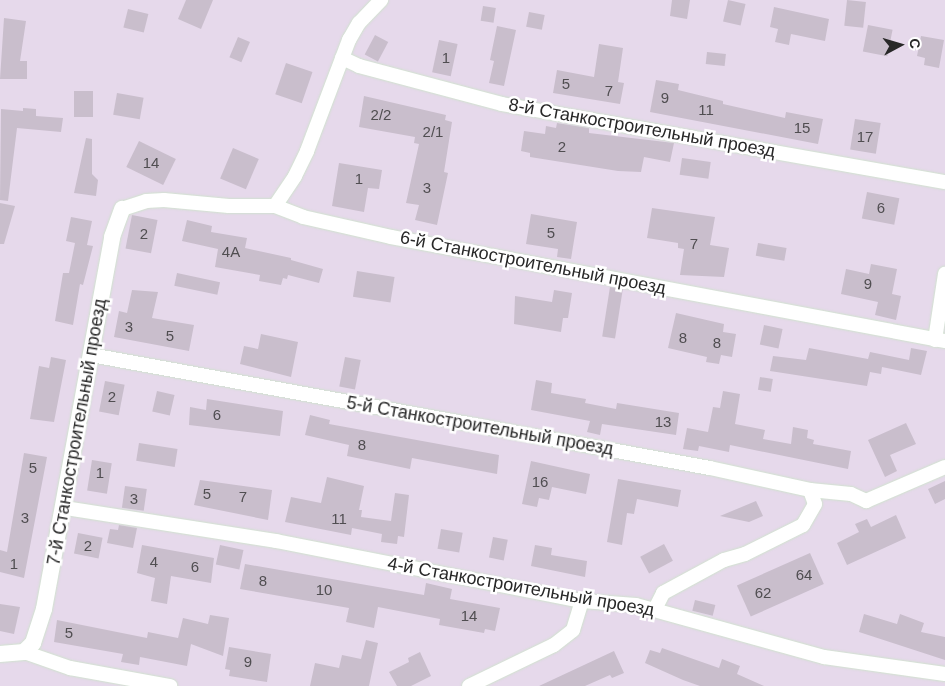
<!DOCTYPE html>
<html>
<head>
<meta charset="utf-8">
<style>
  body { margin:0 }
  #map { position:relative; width:945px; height:686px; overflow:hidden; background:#e6d9eb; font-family:Arial,sans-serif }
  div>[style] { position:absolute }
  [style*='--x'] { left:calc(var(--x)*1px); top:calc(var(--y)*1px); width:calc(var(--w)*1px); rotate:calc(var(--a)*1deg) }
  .building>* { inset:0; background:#c9becc; transform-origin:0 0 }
  .roads { filter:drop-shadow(0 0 1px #d0e2ce) drop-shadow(0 0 1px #d0e2ce) }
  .minor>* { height:14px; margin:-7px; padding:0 7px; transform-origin:7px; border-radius:7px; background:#fff }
  .tertiary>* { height:16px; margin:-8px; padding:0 8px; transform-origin:8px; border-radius:8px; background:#fff }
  span { translate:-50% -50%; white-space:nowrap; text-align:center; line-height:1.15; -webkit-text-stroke:5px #fff; paint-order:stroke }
  .number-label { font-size:15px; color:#504e51 }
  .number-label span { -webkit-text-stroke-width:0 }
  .street-label { font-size:18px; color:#282828 }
  .north { position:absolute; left:875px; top:20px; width:50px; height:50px; -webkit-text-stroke:4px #fff; paint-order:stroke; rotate:84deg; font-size:14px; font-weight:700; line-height:20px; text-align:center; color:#282828 }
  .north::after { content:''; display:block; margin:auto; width:18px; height:22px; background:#282828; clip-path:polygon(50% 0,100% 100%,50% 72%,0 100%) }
</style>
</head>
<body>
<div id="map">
  <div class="building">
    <i style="clip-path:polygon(186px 0,213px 0,201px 29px,178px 19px)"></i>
    <i style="clip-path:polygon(672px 0,690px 0,687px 19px,670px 16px)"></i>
    <i style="left:728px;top:0;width:18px;height:22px;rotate:13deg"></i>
    <i style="left:847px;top:0;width:19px;height:26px;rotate:6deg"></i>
    <i style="left:483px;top:6px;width:13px;height:15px;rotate:9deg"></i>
    <i style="clip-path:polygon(774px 7px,829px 19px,825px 41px,791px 34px,789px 45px,775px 42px,778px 29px,770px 27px)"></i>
    <i style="left:128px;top:9px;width:21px;height:19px;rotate:14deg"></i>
    <i style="left:529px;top:12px;width:16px;height:15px;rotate:11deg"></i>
    <i style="clip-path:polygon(4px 18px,26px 21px,20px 61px,27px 61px,27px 79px,0 79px)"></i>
    <i style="left:868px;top:25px;width:25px;height:27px;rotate:11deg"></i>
    <i style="clip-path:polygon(497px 26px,516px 30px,504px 86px,489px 83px,494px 61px,490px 60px)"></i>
    <i style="left:375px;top:35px;width:15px;height:22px;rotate:28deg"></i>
    <i style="clip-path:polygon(921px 36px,944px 40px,939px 68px,924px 65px,925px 58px,917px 56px)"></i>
    <i style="left:238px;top:37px;width:13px;height:22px;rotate:23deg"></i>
    <i style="left:439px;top:40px;width:19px;height:33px;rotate:12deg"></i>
    <i style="clip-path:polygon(599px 44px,623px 48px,618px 82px,624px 83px,620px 104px,553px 93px,557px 70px,594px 77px)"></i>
    <i style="left:707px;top:52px;width:19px;height:12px;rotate:6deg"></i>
    <i style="left:286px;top:63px;width:28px;height:33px;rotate:19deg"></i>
    <i style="clip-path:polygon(656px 80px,679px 84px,678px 90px,723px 101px,723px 104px,785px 118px,786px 112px,823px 119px,818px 144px,650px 112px)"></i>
    <i style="left:74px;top:91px;width:19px;height:26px"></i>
    <i style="left:117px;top:93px;width:27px;height:22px;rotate:10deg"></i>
    <i style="clip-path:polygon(364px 96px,446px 115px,445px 120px,452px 122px,444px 172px,448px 173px,437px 225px,415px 220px,419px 205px,406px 203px,419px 144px,414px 143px,415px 137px,359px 127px)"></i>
    <i style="clip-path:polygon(23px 108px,36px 109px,36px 116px,63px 118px,61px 132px,17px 128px,8px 201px,0 200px,1px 109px,23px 111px)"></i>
    <i style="left:855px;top:119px;width:26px;height:31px;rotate:9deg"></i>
    <i style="clip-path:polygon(557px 123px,589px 128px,589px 133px,674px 143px,670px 162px,644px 157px,641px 172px,618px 171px,530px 157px,530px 153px,521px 151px,524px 131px,545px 134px,546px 126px,556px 128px)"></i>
    <i style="clip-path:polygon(86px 138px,92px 139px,92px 174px,98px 180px,96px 196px,74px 193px)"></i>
    <i style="left:139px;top:141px;width:41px;height:29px;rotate:26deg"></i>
    <i style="left:233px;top:148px;width:28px;height:33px;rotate:23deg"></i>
    <i style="left:682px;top:158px;width:29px;height:17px;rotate:8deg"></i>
    <i style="clip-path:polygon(339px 163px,382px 170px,379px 189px,368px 188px,364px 212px,332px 206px)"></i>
    <i style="left:867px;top:192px;width:33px;height:27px;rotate:11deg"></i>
    <i style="clip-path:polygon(0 203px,15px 206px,4px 244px,0 244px)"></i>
    <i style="clip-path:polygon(652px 208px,715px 217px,710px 245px,729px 248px,724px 277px,680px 275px,684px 249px,678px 248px,678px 243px,647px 238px)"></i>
    <i style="clip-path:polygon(531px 214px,577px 222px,571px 259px,557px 257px,558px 249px,526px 244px)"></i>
    <i style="left:132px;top:215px;width:26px;height:34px;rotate:11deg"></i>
    <i style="clip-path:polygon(71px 217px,92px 221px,87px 245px,93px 246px,83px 285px,80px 284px,73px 325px,55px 321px,63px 273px,69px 273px,75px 243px,66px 241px)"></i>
    <i style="clip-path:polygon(187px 220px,212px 226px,211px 232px,247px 238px,245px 248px,291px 258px,291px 260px,323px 269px,319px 283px,288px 275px,287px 279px,283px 278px,281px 285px,259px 281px,260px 275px,215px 267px,218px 249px,182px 241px)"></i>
    <i style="left:758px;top:243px;width:29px;height:13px;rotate:10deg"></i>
    <i style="clip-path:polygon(871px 264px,897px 269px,892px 294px,901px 296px,896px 320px,875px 315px,878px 302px,841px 294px,846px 269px,869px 274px)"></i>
    <i style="left:357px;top:271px;width:38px;height:26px;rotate:9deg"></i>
    <i style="left:177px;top:273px;width:44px;height:13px;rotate:12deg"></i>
    <i style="left:610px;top:287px;width:13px;height:50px;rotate:9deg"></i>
    <i style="clip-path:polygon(132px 290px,158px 292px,152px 318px,194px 325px,189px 351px,114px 337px,119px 311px,127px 313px)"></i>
    <i style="clip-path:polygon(554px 290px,572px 293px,568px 318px,563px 318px,561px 332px,514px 324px,515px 296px,552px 302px)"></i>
    <i style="clip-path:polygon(676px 313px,724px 324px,723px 332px,736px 334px,732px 357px,721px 355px,719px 364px,706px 362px,707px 357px,668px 348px)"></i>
    <i style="left:764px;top:325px;width:19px;height:20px;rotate:12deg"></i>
    <i style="clip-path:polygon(261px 334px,298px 342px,291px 377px,240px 364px,244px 346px,258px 349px)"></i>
    <i style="clip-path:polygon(809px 348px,868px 359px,870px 352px,909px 360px,911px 348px,927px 351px,921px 375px,882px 367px,881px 374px,870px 372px,867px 386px,770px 371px,773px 356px,806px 360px)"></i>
    <i style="clip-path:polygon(51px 357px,66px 360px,54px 422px,30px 419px,39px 366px,49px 368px)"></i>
    <i style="left:345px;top:357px;width:16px;height:30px;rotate:11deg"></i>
    <i style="left:760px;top:377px;width:13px;height:13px;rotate:9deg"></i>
    <i style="clip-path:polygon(536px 380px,552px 383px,551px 393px,586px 399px,585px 403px,616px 409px,617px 403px,679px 413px,676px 435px,602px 424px,600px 435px,587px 432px,590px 421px,531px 410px)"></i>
    <i style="left:105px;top:381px;width:20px;height:31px;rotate:11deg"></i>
    <i style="left:157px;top:391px;width:18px;height:21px;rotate:13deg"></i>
    <i style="clip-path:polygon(723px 391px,740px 394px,735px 424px,765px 430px,763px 439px,791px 444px,793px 427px,808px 430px,807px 438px,814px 440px,813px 444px,851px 451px,848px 469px,730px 445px,729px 452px,699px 446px,698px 451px,683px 449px,687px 428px,708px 432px,713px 407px,720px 408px)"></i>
    <i style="clip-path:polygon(207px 399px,283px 411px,280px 436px,189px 425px,190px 407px,206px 410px)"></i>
    <i style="clip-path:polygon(310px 415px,330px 420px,329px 424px,499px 455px,497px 474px,412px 458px,410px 469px,347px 456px,349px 445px,305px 435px)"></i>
    <i style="clip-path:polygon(906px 423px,916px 444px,890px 455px,897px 471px,885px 477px,868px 440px)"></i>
    <i style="left:139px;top:443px;width:39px;height:18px;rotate:9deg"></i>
    <i style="clip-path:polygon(24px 453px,47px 457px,24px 578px,0 572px,0 550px,7px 552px)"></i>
    <i style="left:92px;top:460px;width:20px;height:31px;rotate:9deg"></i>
    <i style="clip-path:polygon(531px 461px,590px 474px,586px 494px,552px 487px,549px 500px,539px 498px,537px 507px,522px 504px)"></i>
    <i style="clip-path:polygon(327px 477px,364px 486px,359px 510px,362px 510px,361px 517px,391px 521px,395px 493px,409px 495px,404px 537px,398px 536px,397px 544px,381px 542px,382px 534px,352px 528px,351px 535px,285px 522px,291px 497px,321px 503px)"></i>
    <i style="clip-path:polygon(618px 479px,681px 490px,678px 507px,637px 499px,634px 514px,627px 513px,622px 545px,607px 542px)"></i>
    <i style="clip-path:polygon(200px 480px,272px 490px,268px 520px,194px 505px)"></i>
    <i style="clip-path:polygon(945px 481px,945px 499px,935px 504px,928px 489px)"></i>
    <i style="left:125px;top:486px;width:22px;height:22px;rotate:8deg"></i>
    <i style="clip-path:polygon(756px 501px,763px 516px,749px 522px,720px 516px)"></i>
    <i style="clip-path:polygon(896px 515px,906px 538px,847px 565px,837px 543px,859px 532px,855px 524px,867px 519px,871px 527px)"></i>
    <i style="clip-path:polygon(119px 525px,137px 528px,133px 548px,107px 543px,110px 529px,118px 530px)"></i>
    <i style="left:441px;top:529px;width:22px;height:20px;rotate:10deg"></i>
    <i style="left:78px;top:533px;width:25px;height:21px;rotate:11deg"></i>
    <i style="left:493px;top:537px;width:15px;height:21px;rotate:11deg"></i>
    <i style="left:664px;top:544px;width:19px;height:27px;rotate:62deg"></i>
    <i style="clip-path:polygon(142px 545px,214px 558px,211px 583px,171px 576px,167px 604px,151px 601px,155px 578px,137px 573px)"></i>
    <i style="left:220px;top:545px;width:24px;height:20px;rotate:12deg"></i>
    <i style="clip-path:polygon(535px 545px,552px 548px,551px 555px,587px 561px,585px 577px,531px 566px)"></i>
    <i style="left:810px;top:553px;width:34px;height:80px;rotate:66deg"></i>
    <i style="clip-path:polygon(245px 564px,424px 595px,426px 583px,452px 589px,450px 599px,500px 608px,495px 631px,485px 629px,484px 633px,439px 625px,440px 619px,378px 607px,374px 628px,346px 622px,349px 608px,240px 589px)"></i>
    <i style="left:695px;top:600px;width:21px;height:11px;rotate:14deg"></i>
    <i style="clip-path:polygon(0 604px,20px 607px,14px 634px,0 631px)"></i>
    <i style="clip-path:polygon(864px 614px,897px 624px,900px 614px,924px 623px,921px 632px,945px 637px,945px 660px,859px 632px)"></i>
    <i style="clip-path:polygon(210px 615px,229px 618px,223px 656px,191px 644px,187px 666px,140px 657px,139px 665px,121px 662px,123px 654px,54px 642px,57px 620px,147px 638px,148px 632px,178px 638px,183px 618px,208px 624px)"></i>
    <i style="clip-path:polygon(366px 640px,378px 643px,369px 686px,310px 686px,315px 663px,339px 668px,342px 655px,361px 659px)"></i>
    <i style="clip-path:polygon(229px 647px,271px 654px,267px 682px,229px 676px,230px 670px,225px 669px)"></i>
    <i style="clip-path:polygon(662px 648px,719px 668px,722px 659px,740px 666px,737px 674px,764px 686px,700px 686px,683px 680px,645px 663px,650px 650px,660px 653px)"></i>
    <i style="clip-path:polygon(614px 651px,624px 673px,612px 678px,610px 675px,585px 686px,539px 686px)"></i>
    <i style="clip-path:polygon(420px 652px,431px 676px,411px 686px,397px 686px,389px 672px,409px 662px,408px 658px)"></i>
  </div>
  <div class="roads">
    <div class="minor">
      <i style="--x:342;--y:58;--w:19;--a:25"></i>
      <i style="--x:359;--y:66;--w:148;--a:14.9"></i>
      <i style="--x:502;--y:104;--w:450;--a:10"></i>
      <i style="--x:275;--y:206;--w:36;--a:-56"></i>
      <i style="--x:295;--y:176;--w:28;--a:-64"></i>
      <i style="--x:307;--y:151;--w:119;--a:-69.3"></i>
      <i style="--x:349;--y:40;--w:20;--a:-60"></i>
      <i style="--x:359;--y:23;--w:32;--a:-46"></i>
      <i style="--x:122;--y:209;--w:25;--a:-18"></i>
      <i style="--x:146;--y:201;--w:18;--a:-3"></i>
      <i style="--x:164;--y:200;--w:65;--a:5.3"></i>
      <i style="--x:229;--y:206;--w:46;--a:0"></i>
      <i style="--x:275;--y:206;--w:30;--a:21"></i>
      <i style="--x:303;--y:217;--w:90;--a:12.8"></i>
      <i style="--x:391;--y:237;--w:564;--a:10.63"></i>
      <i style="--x:935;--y:340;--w:67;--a:-81.4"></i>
      <i style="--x:91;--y:355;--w:629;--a:10.35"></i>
      <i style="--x:710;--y:468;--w:102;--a:12.4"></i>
      <i style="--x:810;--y:490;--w:41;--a:5.6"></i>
      <i style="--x:851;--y:494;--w:17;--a:25"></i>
      <i style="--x:866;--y:501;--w:86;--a:-23.3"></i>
      <i style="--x:65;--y:508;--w:214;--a:8.9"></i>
      <i style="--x:276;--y:541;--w:312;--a:11.1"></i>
      <i style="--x:582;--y:601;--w:54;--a:4.2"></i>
      <i style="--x:636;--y:605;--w:195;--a:15.5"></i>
      <i style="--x:824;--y:657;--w:122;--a:8"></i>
      <i style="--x:655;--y:609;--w:18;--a:-63"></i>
      <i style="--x:663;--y:593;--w:69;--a:-28.4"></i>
      <i style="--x:724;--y:560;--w:22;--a:-16"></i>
      <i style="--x:745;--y:554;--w:65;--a:-26.6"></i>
      <i style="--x:803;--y:525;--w:24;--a:-60"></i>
      <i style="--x:815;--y:504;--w:15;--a:-110"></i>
      <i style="--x:24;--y:652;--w:49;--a:19.2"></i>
      <i style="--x:70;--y:668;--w:102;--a:10.2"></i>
      <i style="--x:469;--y:686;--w:94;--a:-25.8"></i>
      <i style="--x:554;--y:645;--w:24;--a:-38"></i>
      <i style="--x:573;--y:630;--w:30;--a:-73"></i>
    </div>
    <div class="tertiary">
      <i style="--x:0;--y:654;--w:24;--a:-5"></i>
      <i style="--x:24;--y:652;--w:13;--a:-45"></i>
      <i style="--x:33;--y:643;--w:36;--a:-72"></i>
      <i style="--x:44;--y:609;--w:378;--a:-79.6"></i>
      <i style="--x:112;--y:237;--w:30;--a:-70"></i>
    </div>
  </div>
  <div class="number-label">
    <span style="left:446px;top:58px">1</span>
    <span style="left:566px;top:84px">5</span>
    <span style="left:609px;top:91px">7</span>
    <span style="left:665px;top:98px">9</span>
    <span style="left:706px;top:110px">11</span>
    <span style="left:381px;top:115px">2/2</span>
    <span style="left:802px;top:128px">15</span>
    <span style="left:433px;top:132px">2/1</span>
    <span style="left:865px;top:137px">17</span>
    <span style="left:562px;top:147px">2</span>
    <span style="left:151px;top:163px">14</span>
    <span style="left:359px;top:179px">1</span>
    <span style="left:427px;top:188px">3</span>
    <span style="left:881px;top:208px">6</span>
    <span style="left:551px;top:233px">5</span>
    <span style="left:144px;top:234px">2</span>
    <span style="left:694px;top:244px">7</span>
    <span style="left:231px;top:252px">4А</span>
    <span style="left:868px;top:284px">9</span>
    <span style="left:129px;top:327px">3</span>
    <span style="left:170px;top:336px">5</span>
    <span style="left:683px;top:338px">8</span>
    <span style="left:717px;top:343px">8</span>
    <span style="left:112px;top:397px">2</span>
    <span style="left:217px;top:415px">6</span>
    <span style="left:663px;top:422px">13</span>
    <span style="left:362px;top:445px">8</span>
    <span style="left:33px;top:468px">5</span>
    <span style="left:100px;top:473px">1</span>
    <span style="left:540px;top:482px">16</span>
    <span style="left:207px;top:494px">5</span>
    <span style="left:243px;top:497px">7</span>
    <span style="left:134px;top:499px">3</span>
    <span style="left:25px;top:518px">3</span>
    <span style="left:339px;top:519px">11</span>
    <span style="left:88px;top:546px">2</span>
    <span style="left:154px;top:562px">4</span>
    <span style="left:14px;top:564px">1</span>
    <span style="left:195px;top:567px">6</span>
    <span style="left:804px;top:575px">64</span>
    <span style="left:263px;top:581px">8</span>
    <span style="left:324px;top:590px">10</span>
    <span style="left:763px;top:593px">62</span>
    <span style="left:469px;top:616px">14</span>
    <span style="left:69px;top:633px">5</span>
    <span style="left:248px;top:662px">9</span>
  </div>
  <div class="street-label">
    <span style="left:642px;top:128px;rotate:10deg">8-й Станкостроительный проезд</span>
    <span style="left:533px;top:263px;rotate:11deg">6-й Станкостроительный проезд</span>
    <span style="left:480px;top:426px;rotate:10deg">5-й Станкостроительный проезд</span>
    <span style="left:77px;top:432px;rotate:-80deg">7-й Станкостроительный проезд</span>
    <span style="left:521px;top:587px;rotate:10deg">4-й Станкостроительный проезд</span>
  </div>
  <div class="north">С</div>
</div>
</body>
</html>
